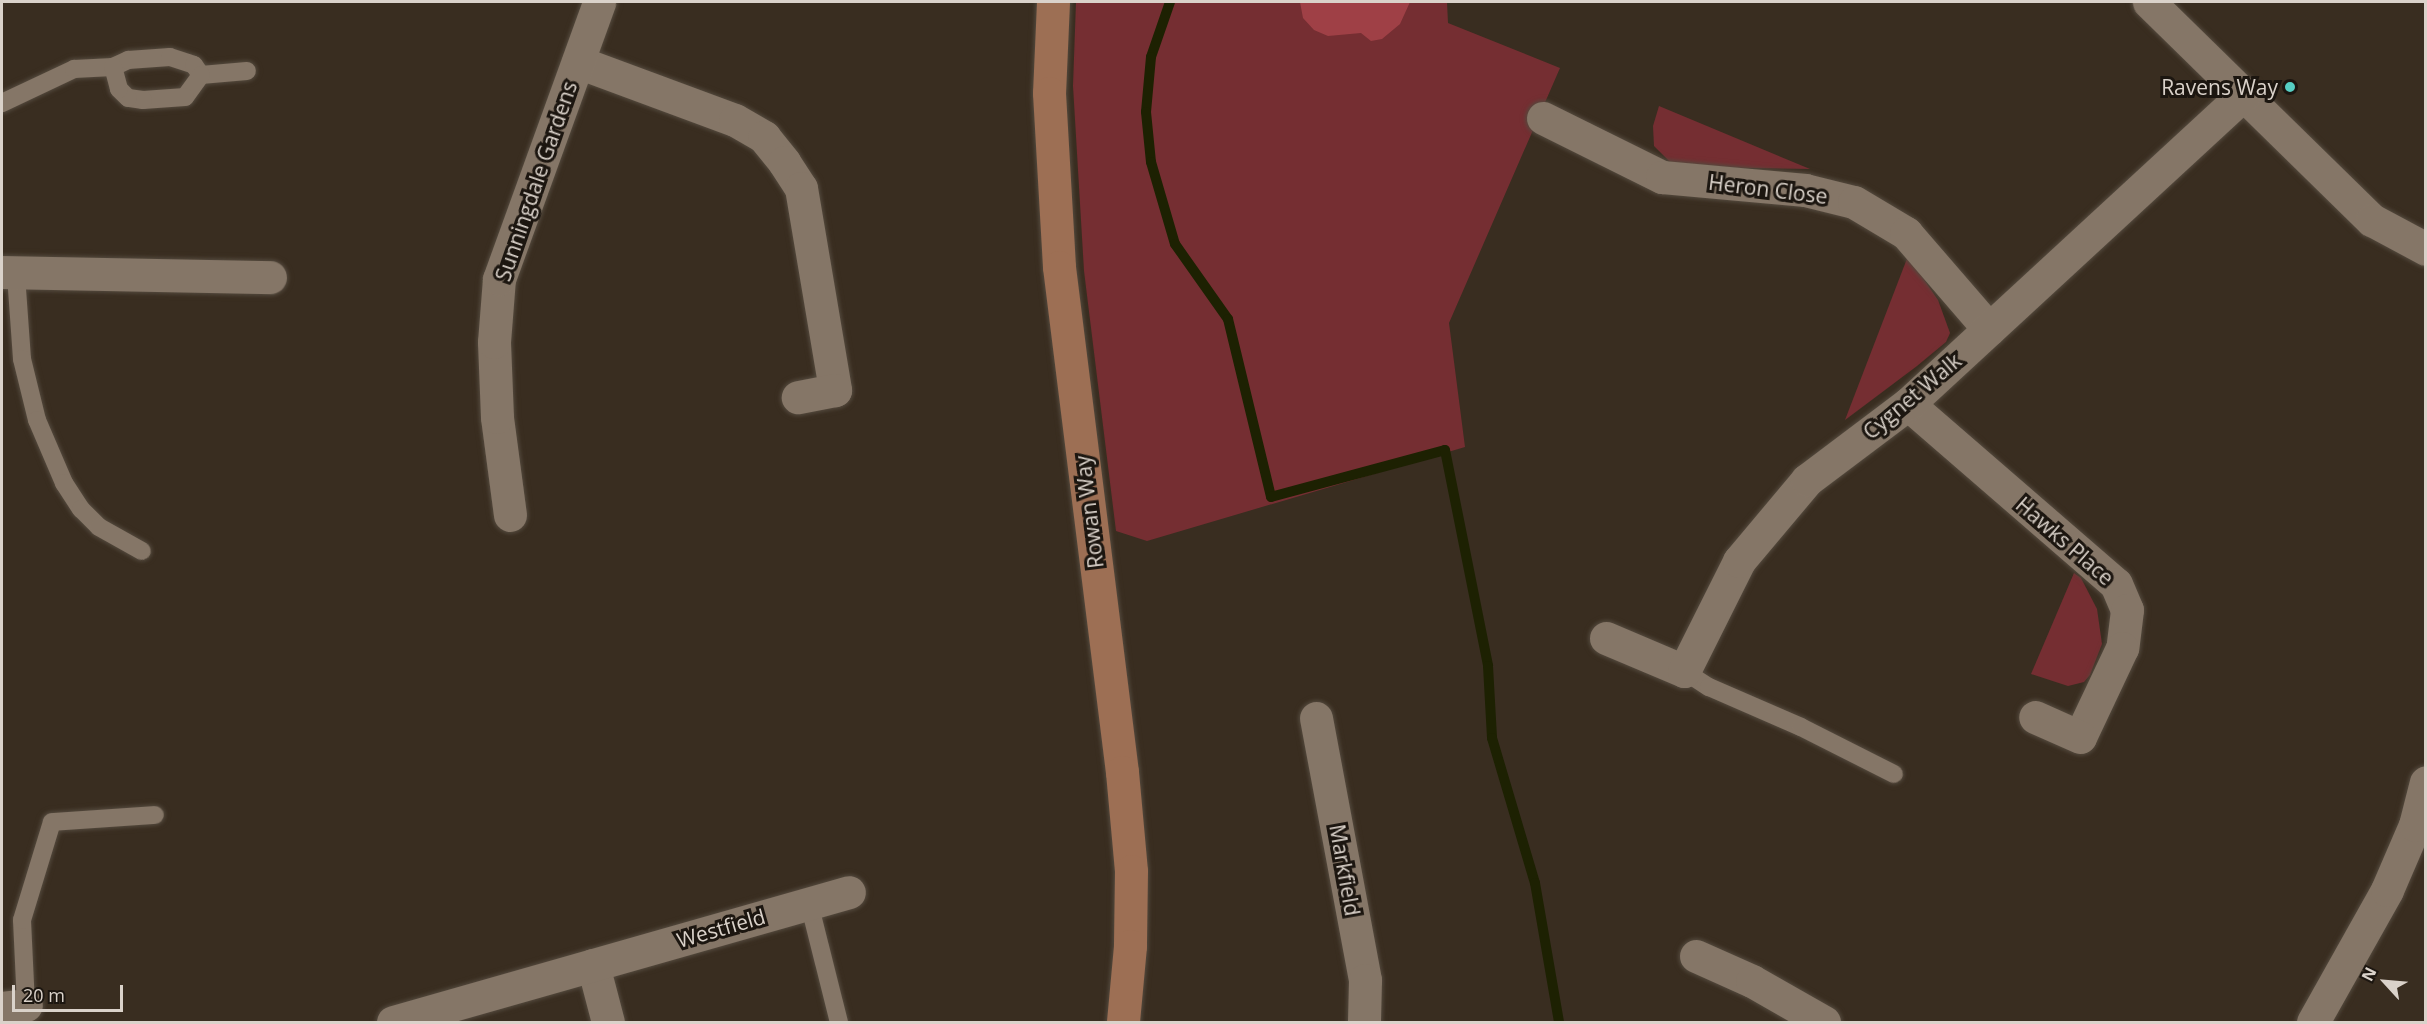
<!DOCTYPE html>
<html>
<head>
<meta charset="utf-8">
<style>
  body { margin:0 }
  #map { position:relative; width:2427px; height:1024px; overflow:hidden; background:#392d20; font-family:"Open Sans",sans-serif }
  div>[style] { position:absolute }
  [style*='--x'] { left:calc(var(--x)*1px); top:calc(var(--y)*1px); width:calc(var(--w)*1px); rotate:calc(var(--a)*1deg) }
  .green>* { inset:0; background:#752e32 }
  .forest>* { inset:0; background:#9f4046 }
  .stream>* { height:10px; margin:-5px; padding:0 5px; transform-origin:5px; border-radius:5px; background:#1d2102 }
  .roads { filter:drop-shadow(0 0 2px #544a3e) drop-shadow(0 0 2px #544a3e) }
  .lane>* { height:18px; margin:-9px; padding:0 9px; transform-origin:9px; border-radius:9px; background:#857667 }
  .street>* { height:33px; margin:-16.5px; padding:0 16.5px; transform-origin:16.5px; border-radius:16.5px; background:#857667 }
  .secondary>* { height:33px; margin:-16.5px; padding:0 16.5px; transform-origin:16.5px; border-radius:16.5px; background:#9d6f54 }
  .dots>* { width:16px; height:16px; translate:-50% -50%; box-sizing:border-box; border:3px solid #1c1610; border-radius:50% }
  span { translate:-50% -50%; white-space:nowrap; text-align:center; line-height:1.15; -webkit-text-stroke:6px #1c1610; paint-order:stroke }
  .poi-label { font-size:21px; color:#dad2ca }
  .right { translate:-100% -50%; text-align:right }
  .street-label { font-size:21px; color:#dad2ca }
  .frame { position:absolute; inset:0; border:3px solid #dad2ca; pointer-events:none }
  .north { position:absolute; left:2355px; top:952px; width:60px; height:60px; -webkit-text-stroke:4px #1c1610; paint-order:stroke; rotate:296deg; font-size:16px; font-weight:700; line-height:24px; text-align:center; color:#dad2ca }
  .north::after { content:''; display:block; margin:auto; width:21px; height:27px; background:#dad2ca; clip-path:polygon(50% 0,100% 100%,50% 72%,0 100%) }
  .scale { position:absolute; left:12px; top:985px; width:111px; height:27px; box-sizing:border-box; border:3px solid #dad2ca; border-top:0; padding-left:8px; font-size:18px; line-height:21px; white-space:nowrap; color:#dad2ca; -webkit-text-stroke:4px #1c1610; paint-order:stroke }
</style>
</head>
<body>
<div id="map">
  <div class="green">
    <i style="clip-path:polygon(1076px 2px,1447px 2px,1448px 23px,1560px 68px,1449px 323px,1465px 447px,1147px 541px,1116px 531px,1084px 271px,1073px 86px)"></i>
    <i style="clip-path:polygon(1659px 106px,1810px 169px,1687px 167px,1669px 161px,1654px 146px,1653px 126px)"></i>
    <i style="clip-path:polygon(1908px 256px,1938px 300px,1950px 333px,1946px 342px,1917px 366px,1845px 420px)"></i>
    <i style="clip-path:polygon(2074px 573px,2081px 578px,2097px 609px,2102px 644px,2090px 675px,2084px 682px,2068px 686px,2031px 674px)"></i>
  </div>
  <div class="forest">
    <i style="clip-path:polygon(1300px 2px,1410px 2px,1400px 24px,1382px 39px,1371px 41px,1361px 33px,1328px 36px,1314px 30px,1303px 18px)"></i>
  </div>
  <div class="stream">
    <i style="--x:1170;--y:2;--w:58;--a:109.1"></i>
    <i style="--x:1151;--y:57;--w:55;--a:95.2"></i>
    <i style="--x:1146;--y:112;--w:50;--a:84.3"></i>
    <i style="--x:1151;--y:162;--w:85;--a:73.7"></i>
    <i style="--x:1175;--y:244;--w:92;--a:54.8"></i>
    <i style="--x:1228;--y:319;--w:183;--a:76.4"></i>
    <i style="--x:1271;--y:497;--w:180;--a:-15.1"></i>
    <i style="--x:1445;--y:450;--w:220;--a:78.7"></i>
    <i style="--x:1488;--y:666;--w:72;--a:86.8"></i>
    <i style="--x:1492;--y:738;--w:151;--a:73.5"></i>
    <i style="--x:1535;--y:883;--w:141;--a:80.2"></i>
  </div>
  <div class="roads">
    <div class="lane">
      <i style="--x:201;--y:75;--w:46;--a:-5"></i>
      <i style="--x:2;--y:103;--w:80;--a:-25.3"></i>
      <i style="--x:74;--y:69;--w:39;--a:-3"></i>
      <i style="--x:113;--y:67;--w:17;--a:-25"></i>
      <i style="--x:128;--y:60;--w:42;--a:-4.1"></i>
      <i style="--x:170;--y:57;--w:25;--a:18"></i>
      <i style="--x:194;--y:65;--w:12;--a:55"></i>
      <i style="--x:201;--y:75;--w:27;--a:126"></i>
      <i style="--x:185;--y:97;--w:42;--a:175.9"></i>
      <i style="--x:143;--y:100;--w:15;--a:-172"></i>
      <i style="--x:128;--y:98;--w:13;--a:-135"></i>
      <i style="--x:119;--y:89;--w:23;--a:-105"></i>
      <i style="--x:16;--y:275;--w:84;--a:85.9"></i>
      <i style="--x:22;--y:359;--w:63;--a:76.2"></i>
      <i style="--x:37;--y:420;--w:69;--a:66.8"></i>
      <i style="--x:64;--y:483;--w:31;--a:57"></i>
      <i style="--x:81;--y:509;--w:25;--a:45"></i>
      <i style="--x:99;--y:527;--w:49;--a:29.2"></i>
      <i style="--x:1684;--y:671;--w:30;--a:33"></i>
      <i style="--x:1709;--y:687;--w:100;--a:23.5"></i>
      <i style="--x:1801;--y:727;--w:104;--a:26.8"></i>
      <i style="--x:809;--y:903;--w:123;--a:75.9"></i>
      <i style="--x:26;--y:1005;--w:85;--a:-92.7"></i>
      <i style="--x:22;--y:920;--w:102;--a:-73"></i>
      <i style="--x:52;--y:822;--w:103;--a:-3.9"></i>
    </div>
    <div class="street">
      <i style="--x:2149;--y:2;--w:312;--a:44.4"></i>
      <i style="--x:2372;--y:220;--w:61;--a:28.2"></i>
      <i style="--x:578;--y:62;--w:167;--a:20.3"></i>
      <i style="--x:735;--y:120;--w:34;--a:30"></i>
      <i style="--x:764;--y:137;--w:32;--a:51"></i>
      <i style="--x:784;--y:162;--w:31;--a:57"></i>
      <i style="--x:801;--y:188;--w:205;--a:80.4"></i>
      <i style="--x:835;--y:390;--w:38;--a:169"></i>
      <i style="--x:1543;--y:118;--w:133;--a:26.4"></i>
      <i style="--x:1662;--y:177;--w:144;--a:5.2"></i>
      <i style="--x:1805;--y:190;--w:50;--a:13.8"></i>
      <i style="--x:1854;--y:202;--w:61;--a:30.8"></i>
      <i style="--x:1906;--y:233;--w:127;--a:49.2"></i>
      <i style="--x:2;--y:272;--w:268;--a:1.1"></i>
      <i style="--x:1908;--y:404;--w:275;--a:40.9"></i>
      <i style="--x:2116;--y:584;--w:28;--a:67"></i>
      <i style="--x:2127;--y:610;--w:38;--a:97"></i>
      <i style="--x:2122;--y:648;--w:98;--a:115.3"></i>
      <i style="--x:2080;--y:737;--w:49;--a:-156"></i>
      <i style="--x:510;--y:515;--w:99;--a:-97.6"></i>
      <i style="--x:497;--y:417;--w:75;--a:-92.3"></i>
      <i style="--x:494;--y:342;--w:63;--a:-85.5"></i>
      <i style="--x:499;--y:279;--w:294;--a:-70.1"></i>
      <i style="--x:1606;--y:638;--w:85;--a:22.9"></i>
      <i style="--x:1684;--y:671;--w:123;--a:-63.4"></i>
      <i style="--x:1739;--y:561;--w:106;--a:-50"></i>
      <i style="--x:1807;--y:480;--w:126;--a:-37"></i>
      <i style="--x:1908;--y:404;--w:457;--a:-42.7"></i>
      <i style="--x:1316;--y:718;--w:267;--a:79.4"></i>
      <i style="--x:1365;--y:980;--w:42;--a:91.4"></i>
      <i style="--x:1696;--y:956;--w:61;--a:24.1"></i>
      <i style="--x:1752;--y:981;--w:83;--a:29.7"></i>
      <i style="--x:593;--y:965;--w:59;--a:75.3"></i>
      <i style="--x:2;--y:1008;--w:24;--a:-7"></i>
      <i style="--x:393;--y:1022;--w:474;--a:-15.9"></i>
      <i style="--x:2313;--y:1022;--w:151;--a:-60.7"></i>
      <i style="--x:2387;--y:890;--w:71;--a:-66.7"></i>
      <i style="--x:2415;--y:825;--w:44;--a:-75.7"></i>
    </div>
    <div class="secondary">
      <i style="--x:1053;--y:2;--w:91;--a:92.5"></i>
      <i style="--x:1049;--y:93;--w:174;--a:86.7"></i>
      <i style="--x:1059;--y:267;--w:509;--a:82.89"></i>
      <i style="--x:1122;--y:772;--w:99;--a:84.8"></i>
      <i style="--x:1131;--y:871;--w:75;--a:90.8"></i>
      <i style="--x:1130;--y:946;--w:76;--a:95.3"></i>
    </div>
  </div>
  <div class="dots">
    <i style="left:2290px;top:87px;background:#56cec3"></i>
  </div>
  <div class="poi-label">
    <span class="right" style="left:2278px;top:87px">Ravens Way</span>
  </div>
  <div class="street-label">
    <span style="left:536px;top:181px;rotate:-71deg">Sunningdale Gardens</span>
    <span style="left:1768px;top:189px;rotate:7deg">Heron Close</span>
    <span style="left:1912px;top:396px;rotate:-40deg">Cygnet Walk</span>
    <span style="left:1089px;top:512px;rotate:-97deg">Rowan Way</span>
    <span style="left:2065px;top:541px;rotate:41deg">Hawks Place</span>
    <span style="left:1345px;top:870px;rotate:80deg">Markfield</span>
    <span style="left:721px;top:928px;rotate:-16deg">Westfield</span>
  </div>
  <div class="frame"></div>
  <div class="north">N</div>
  <div class="scale">20 m</div>
</div>
</body>
</html>
